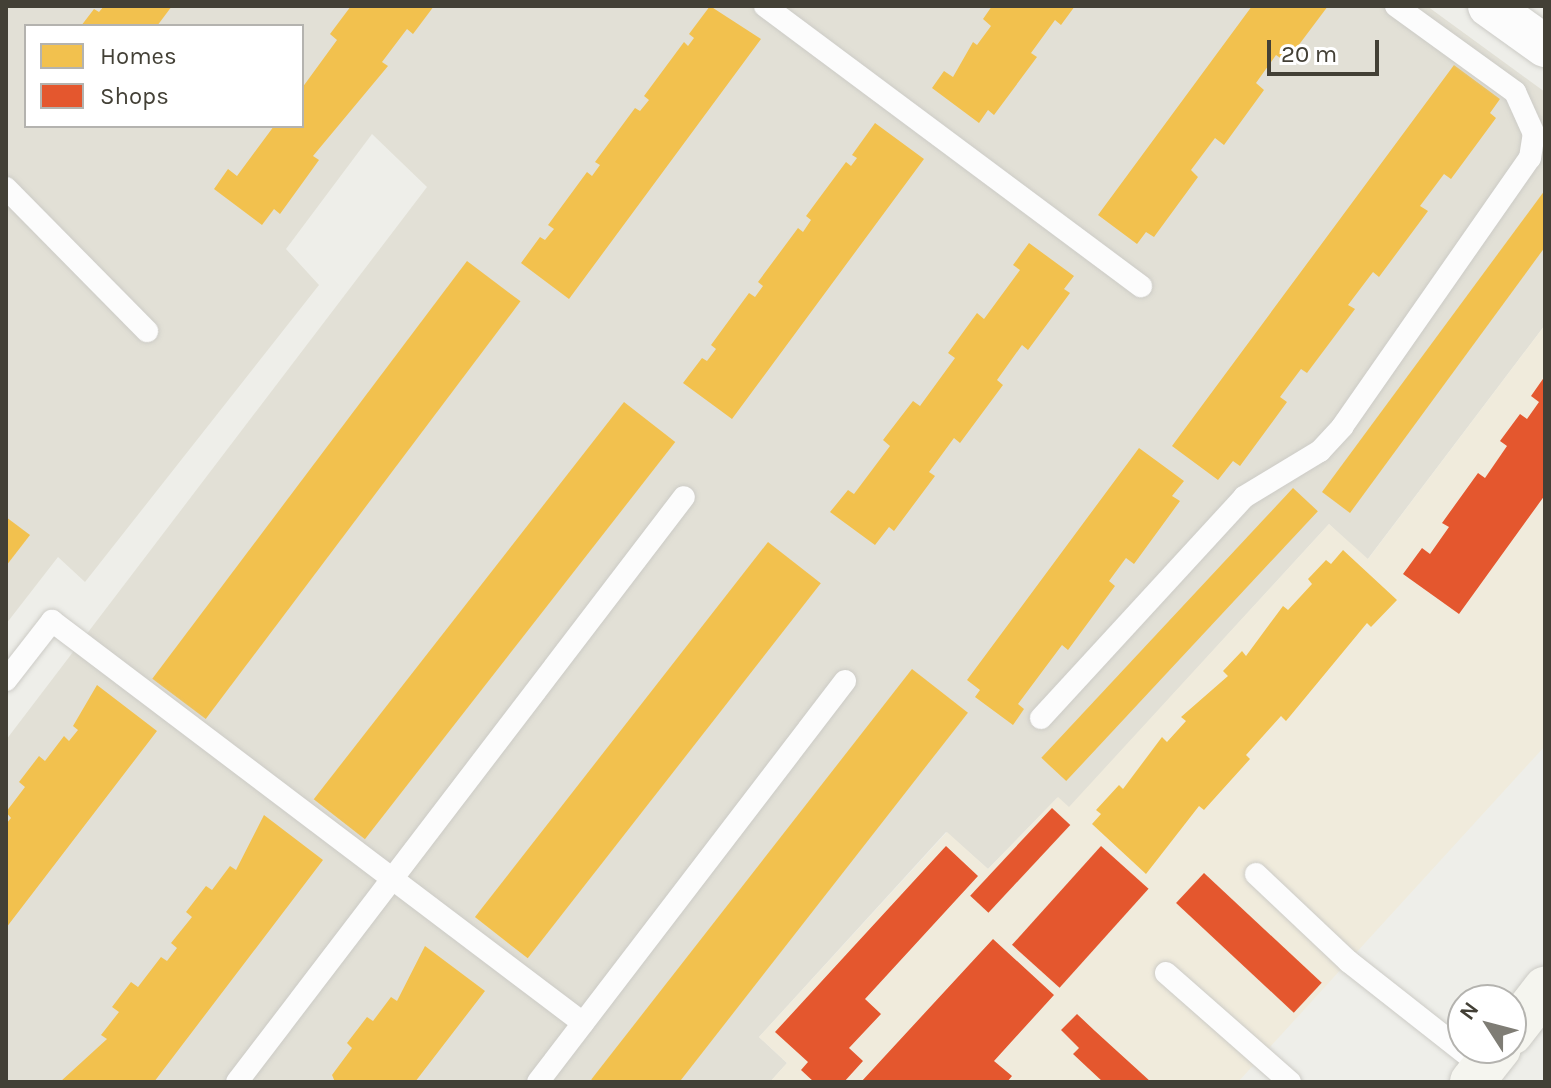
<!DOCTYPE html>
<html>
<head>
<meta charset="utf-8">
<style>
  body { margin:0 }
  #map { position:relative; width:1551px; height:1088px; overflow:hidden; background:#eeeee9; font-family:Karla,sans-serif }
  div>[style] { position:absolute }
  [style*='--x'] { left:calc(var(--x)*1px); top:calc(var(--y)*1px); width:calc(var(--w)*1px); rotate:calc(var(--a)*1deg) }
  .residential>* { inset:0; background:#e2e0d6 }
  .commercial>* { inset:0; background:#f0ebdc }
  .homes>* { inset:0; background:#f2c14e; transform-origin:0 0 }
  .shops>* { inset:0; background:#e4572e; transform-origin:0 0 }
  .roads { filter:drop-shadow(0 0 2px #cccbc6) drop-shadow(0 0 2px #cccbc6) }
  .service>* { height:22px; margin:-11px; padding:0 11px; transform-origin:11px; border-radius:11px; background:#fcfcfc }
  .minor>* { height:42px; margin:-21px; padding:0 21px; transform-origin:21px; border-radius:21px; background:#fcfcfc }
  .secondary>* { height:44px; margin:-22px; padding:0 22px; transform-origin:22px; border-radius:22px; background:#f5f5ef }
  span { translate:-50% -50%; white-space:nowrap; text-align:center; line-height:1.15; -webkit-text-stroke:8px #fff; paint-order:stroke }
  .frame { position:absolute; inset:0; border:8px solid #434036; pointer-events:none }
  .legend { position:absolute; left:24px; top:24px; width:280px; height:104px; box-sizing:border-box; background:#fff; border:2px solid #b4b3af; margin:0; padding:10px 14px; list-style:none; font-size:24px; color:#434036 }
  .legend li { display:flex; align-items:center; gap:16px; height:40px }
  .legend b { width:40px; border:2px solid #b4b3af }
  .north { position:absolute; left:1447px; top:984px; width:80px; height:80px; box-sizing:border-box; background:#fff; border:2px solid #b4b3af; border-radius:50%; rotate:306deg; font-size:22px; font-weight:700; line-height:32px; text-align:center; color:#434036 }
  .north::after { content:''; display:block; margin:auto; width:28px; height:36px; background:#7f7d75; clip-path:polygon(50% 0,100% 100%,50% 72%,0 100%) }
  .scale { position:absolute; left:1267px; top:40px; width:112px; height:36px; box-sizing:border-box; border:4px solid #434036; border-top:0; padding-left:10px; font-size:24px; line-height:28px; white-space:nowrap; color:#434036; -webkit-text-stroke:6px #fff; paint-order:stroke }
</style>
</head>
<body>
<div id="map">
  <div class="residential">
    <i style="clip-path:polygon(evenodd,6px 6px,1427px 6px,1545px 92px,1545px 325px,1367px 560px,1329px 524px,1069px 808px,1057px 798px,988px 869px,946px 832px,759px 1037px,787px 1063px,770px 1082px,6px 1082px,6px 740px,427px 187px,372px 134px,286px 249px,319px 285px,85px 582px,58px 557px,6px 624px,6px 6px,26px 26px,302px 26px,302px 126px,26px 126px,26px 26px)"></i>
  </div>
  <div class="commercial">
    <i style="clip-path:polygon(1545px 325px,1545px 746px,1238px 1082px,770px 1082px,787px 1063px,759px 1037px,947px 832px,988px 869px,1058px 797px,1069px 807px,1329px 524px,1368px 559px)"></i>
  </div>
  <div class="homes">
    <i style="clip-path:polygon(104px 6px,172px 6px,157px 26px,81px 26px,94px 9px,99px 12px)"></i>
    <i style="clip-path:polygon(351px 6px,434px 6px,413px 34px,407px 29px,382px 62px,388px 66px,313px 156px,319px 160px,280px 214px,274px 209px,262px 225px,214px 189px,228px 169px,237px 176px,274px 126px,302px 126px,302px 88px,337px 40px,330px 34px)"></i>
    <i style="clip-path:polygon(710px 6px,761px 39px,569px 299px,521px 263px,540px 237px,545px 240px,554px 229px,548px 225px,587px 172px,592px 176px,600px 165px,595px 162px,635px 108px,640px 111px,649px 100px,644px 96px,684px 42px,688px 46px,694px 38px,689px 34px)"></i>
    <i style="clip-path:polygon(992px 6px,1075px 6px,1061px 25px,1055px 20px,1031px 53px,1037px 57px,994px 115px,988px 110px,979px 123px,932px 88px,944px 71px,953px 77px,973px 42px,977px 45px,991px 26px,983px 19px)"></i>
    <i style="clip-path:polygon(1252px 6px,1328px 6px,1286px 62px,1276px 55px,1256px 83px,1264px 90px,1224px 145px,1215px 138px,1191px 170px,1198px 177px,1154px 237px,1146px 232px,1137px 244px,1098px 215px)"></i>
    <i style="clip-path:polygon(1454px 65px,1500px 99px,1490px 113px,1496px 118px,1451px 179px,1444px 174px,1420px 206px,1428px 211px,1379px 277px,1373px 272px,1348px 305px,1355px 309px,1307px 373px,1301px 369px,1280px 397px,1287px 402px,1240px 466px,1233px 461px,1218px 480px,1172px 446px)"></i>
    <i style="clip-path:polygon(875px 123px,924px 159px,732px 419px,683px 383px,702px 358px,707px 361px,716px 349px,711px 345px,749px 293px,755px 297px,763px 286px,758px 282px,798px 228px,803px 232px,811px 220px,806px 216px,846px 162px,851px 166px,857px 158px,852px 155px)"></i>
    <i style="clip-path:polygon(1545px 190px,1545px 247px,1350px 513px,1322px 492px)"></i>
    <i style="clip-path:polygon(1029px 243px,1074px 276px,1064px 289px,1070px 293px,1028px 350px,1022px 345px,997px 380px,1003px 385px,960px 443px,954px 438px,929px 472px,935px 476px,894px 531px,889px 527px,875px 545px,830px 512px,848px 490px,854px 494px,890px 446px,883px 440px,913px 401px,920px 406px,955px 358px,948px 353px,977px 313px,984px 319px,1020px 270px,1013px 265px)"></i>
    <i style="left:467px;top:261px;width:67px;height:523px;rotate:37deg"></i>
    <i style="left:624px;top:402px;width:65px;height:504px;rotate:38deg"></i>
    <i style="clip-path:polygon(1139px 448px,1184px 481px,1172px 496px,1180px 501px,1134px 564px,1126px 558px,1109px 581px,1115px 586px,1068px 650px,1062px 645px,1018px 704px,1024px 709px,1013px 725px,975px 697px,980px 690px,967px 680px)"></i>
    <i style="left:1293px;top:488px;width:34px;height:369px;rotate:43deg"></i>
    <i style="clip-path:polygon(6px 517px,30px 535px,6px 566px)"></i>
    <i style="left:768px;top:542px;width:67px;height:476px;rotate:38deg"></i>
    <i style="clip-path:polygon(1343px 550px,1397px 600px,1371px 627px,1367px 623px,1286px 721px,1281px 716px,1246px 755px,1250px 759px,1204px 810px,1199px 806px,1146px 874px,1092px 824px,1101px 814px,1096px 810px,1119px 785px,1123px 789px,1162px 737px,1167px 742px,1186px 721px,1181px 717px,1228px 676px,1223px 671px,1242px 651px,1246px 656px,1283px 606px,1288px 610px,1312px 584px,1308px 579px,1326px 560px,1331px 564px)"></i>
    <i style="left:912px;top:669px;width:71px;height:521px;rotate:38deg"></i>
    <i style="clip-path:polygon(97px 685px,157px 731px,6px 928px,6px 824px,11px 818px,6px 812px,25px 787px,19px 782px,39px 756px,45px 761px,64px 736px,69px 741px,78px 730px,73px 726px)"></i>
    <i style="clip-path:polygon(264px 815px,323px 860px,154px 1082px,60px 1082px,107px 1039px,101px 1035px,119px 1012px,112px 1007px,131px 982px,138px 987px,161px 957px,167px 961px,177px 948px,171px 943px,192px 917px,186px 912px,206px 886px,212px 890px,230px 866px,236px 870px)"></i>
    <i style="clip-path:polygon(425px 946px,485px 991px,415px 1082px,335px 1082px,332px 1075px,352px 1048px,347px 1043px,367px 1017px,373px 1021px,391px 997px,397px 1001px)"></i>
  </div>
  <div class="shops">
    <i style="clip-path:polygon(1545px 376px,1545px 495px,1459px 614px,1403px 574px,1422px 548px,1430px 554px,1449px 527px,1442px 523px,1478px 473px,1485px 478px,1507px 446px,1500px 441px,1520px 414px,1527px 419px,1539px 402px,1531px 396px)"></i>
    <i style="left:1052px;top:808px;width:25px;height:120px;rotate:43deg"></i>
    <i style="clip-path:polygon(946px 846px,978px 876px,865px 999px,881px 1014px,849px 1048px,863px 1061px,844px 1082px,814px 1082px,801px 1070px,808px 1062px,775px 1032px)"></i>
    <i style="left:1101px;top:846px;width:64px;height:133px;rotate:42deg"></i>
    <i style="left:1204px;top:873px;width:161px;height:41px;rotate:43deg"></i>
    <i style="clip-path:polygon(993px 939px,1054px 995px,994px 1061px,1012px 1076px,1007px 1082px,861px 1082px)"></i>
    <i style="clip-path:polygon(1077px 1014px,1095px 1031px,1151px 1082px,1103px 1082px,1073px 1054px,1079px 1048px,1061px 1030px)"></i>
  </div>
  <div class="roads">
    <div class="service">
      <i style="--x:765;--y:6;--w:469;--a:36.7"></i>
      <i style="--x:6;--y:188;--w:201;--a:45.4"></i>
      <i style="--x:6;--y:680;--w:75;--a:-52.1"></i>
      <i style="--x:52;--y:621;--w:666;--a:37.13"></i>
      <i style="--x:1041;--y:718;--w:300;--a:-47.4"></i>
      <i style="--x:1244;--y:497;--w:89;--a:-31.2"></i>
      <i style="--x:1320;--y:451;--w:33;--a:-47"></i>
      <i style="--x:1342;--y:427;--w:328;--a:-55.1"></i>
      <i style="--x:1530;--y:158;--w:24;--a:-81"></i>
      <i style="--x:1534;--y:134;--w:46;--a:-114.3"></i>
      <i style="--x:1515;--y:92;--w:147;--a:-144.1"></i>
      <i style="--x:1256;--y:874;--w:127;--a:43.4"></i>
      <i style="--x:1348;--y:961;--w:173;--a:38.2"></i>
      <i style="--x:1166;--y:973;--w:165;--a:41.3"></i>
      <i style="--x:237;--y:1082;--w:736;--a:-52.62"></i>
      <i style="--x:538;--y:1082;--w:505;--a:-52.56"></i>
    </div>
    <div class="minor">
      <i style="--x:1489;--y:6;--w:69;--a:35.5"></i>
    </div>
    <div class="secondary">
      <i style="--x:1511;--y:1033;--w:56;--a:-52.3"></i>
      <i style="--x:1472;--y:1082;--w:43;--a:-51.5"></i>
    </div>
  </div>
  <div class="frame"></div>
  <ul class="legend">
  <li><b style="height:22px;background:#f2c14e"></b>Homes</li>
  <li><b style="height:22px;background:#e4572e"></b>Shops</li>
  </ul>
  <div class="north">N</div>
  <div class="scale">20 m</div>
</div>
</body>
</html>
